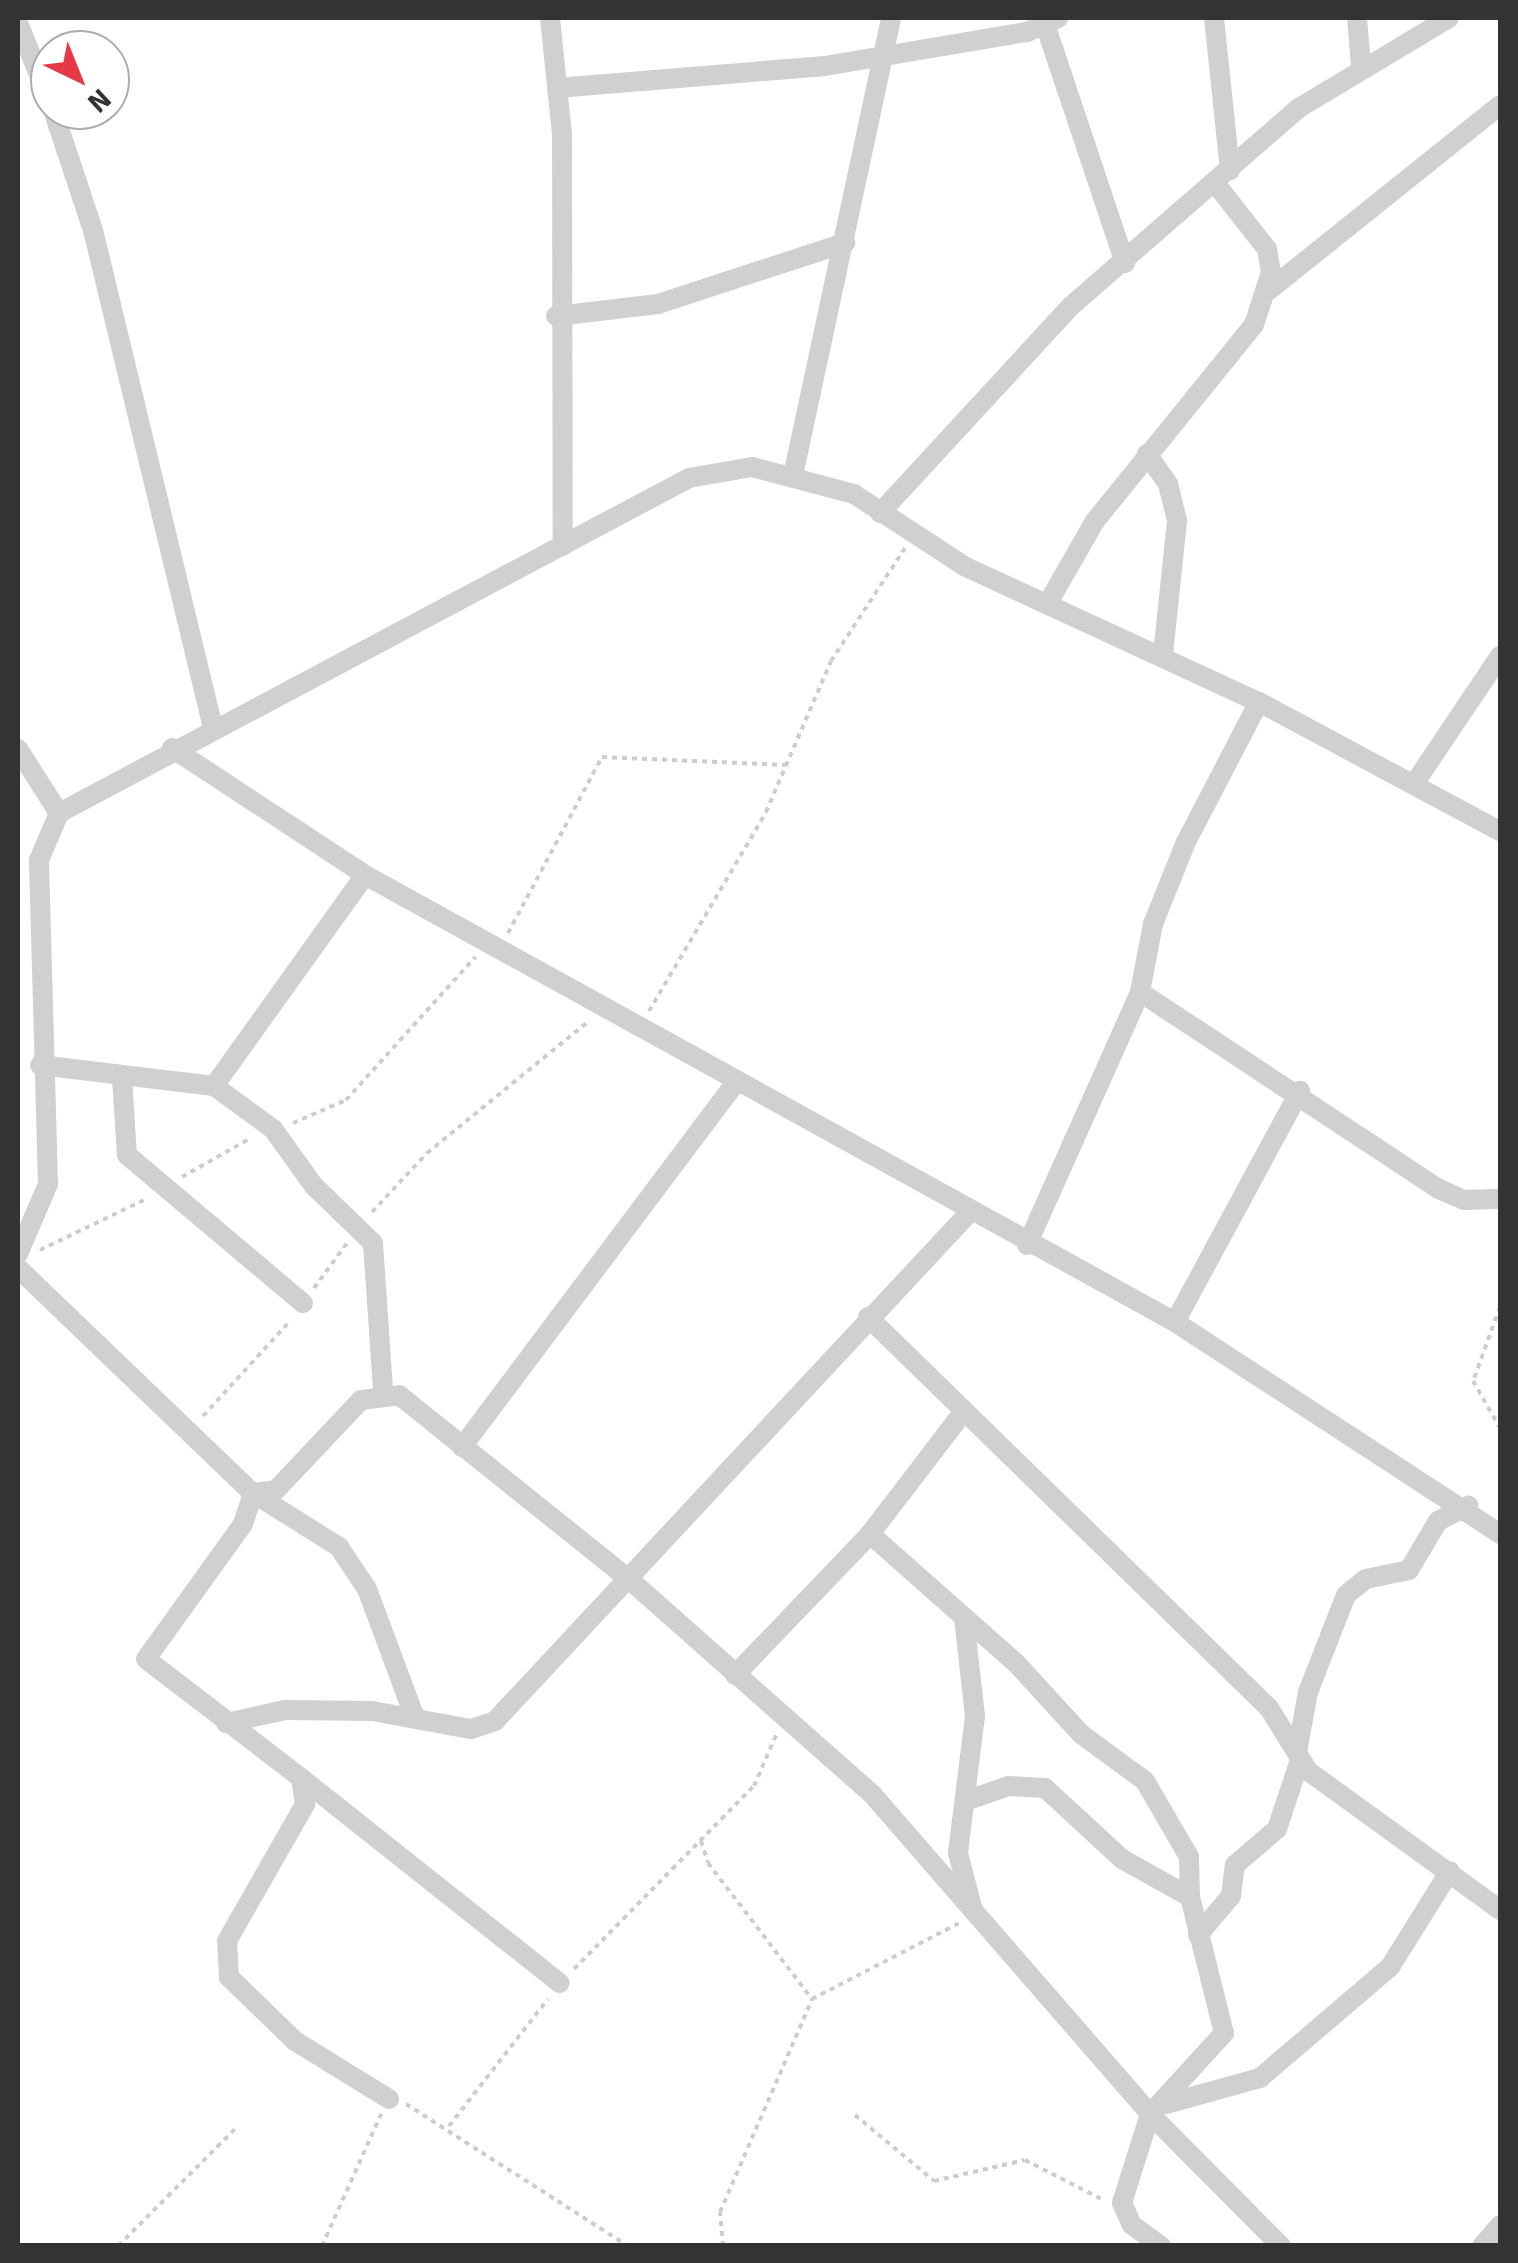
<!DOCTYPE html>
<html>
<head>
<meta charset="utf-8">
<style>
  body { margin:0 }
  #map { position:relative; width:1518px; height:2263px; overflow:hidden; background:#fff; font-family:Signika,sans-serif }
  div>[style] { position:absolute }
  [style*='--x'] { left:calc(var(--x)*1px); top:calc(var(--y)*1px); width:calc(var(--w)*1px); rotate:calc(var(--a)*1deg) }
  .path>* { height:4px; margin-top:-2px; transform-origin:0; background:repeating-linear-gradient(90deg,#cdcdcd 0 5px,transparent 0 10px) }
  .minor>* { height:20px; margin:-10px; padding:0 10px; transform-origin:10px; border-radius:10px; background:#d0d0d0 }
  span { translate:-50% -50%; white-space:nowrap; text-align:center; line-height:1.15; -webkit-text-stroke:10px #fff; paint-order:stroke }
  .frame { position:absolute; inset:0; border:20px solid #333; pointer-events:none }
  .north { position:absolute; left:30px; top:30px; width:100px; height:100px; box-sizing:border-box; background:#fff; border:2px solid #adadad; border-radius:50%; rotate:137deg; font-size:28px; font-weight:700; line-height:40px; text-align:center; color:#333 }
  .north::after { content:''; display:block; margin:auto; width:35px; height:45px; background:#e63946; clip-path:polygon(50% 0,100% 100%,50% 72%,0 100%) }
</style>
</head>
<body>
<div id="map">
  <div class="path">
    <i style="--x:508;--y:933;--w:200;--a:-61.9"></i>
    <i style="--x:602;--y:757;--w:183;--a:2.5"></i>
    <i style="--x:649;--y:1011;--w:231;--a:-59.5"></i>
    <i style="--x:766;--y:812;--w:164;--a:-66.7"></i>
    <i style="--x:831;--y:661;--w:135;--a:-56.8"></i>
    <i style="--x:293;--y:1123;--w:58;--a:-23.5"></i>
    <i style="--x:346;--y:1100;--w:193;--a:-47.9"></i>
    <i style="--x:182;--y:1177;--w:79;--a:-29.5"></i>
    <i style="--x:372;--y:1212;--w:81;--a:-47"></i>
    <i style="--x:427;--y:1153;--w:209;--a:-39.2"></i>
    <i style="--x:1500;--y:1220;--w:11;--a:90"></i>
    <i style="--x:40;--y:1250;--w:120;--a:-25.7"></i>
    <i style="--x:314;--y:1288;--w:56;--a:-53.7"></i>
    <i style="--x:1500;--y:1307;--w:79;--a:110"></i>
    <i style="--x:1473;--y:1381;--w:54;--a:60.1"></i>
    <i style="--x:203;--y:1416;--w:130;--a:-47.5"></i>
    <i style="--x:701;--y:1841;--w:23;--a:72"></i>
    <i style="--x:708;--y:1863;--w:171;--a:52.6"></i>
    <i style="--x:574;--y:1969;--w:257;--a:-45.5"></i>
    <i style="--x:754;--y:1786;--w:58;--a:-66.5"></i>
    <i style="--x:406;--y:2104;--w:264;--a:32.6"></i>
    <i style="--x:855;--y:2115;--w:103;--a:39.9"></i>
    <i style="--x:934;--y:2181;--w:93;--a:-13"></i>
    <i style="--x:1025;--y:2160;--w:88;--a:27.1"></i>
    <i style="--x:449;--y:2126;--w:161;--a:-52.1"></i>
    <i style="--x:118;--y:2246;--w:167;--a:-45"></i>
    <i style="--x:322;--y:2246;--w:145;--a:-65.9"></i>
    <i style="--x:723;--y:2246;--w:34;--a:-95"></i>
    <i style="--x:720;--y:2212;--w:232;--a:-66.6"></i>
    <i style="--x:812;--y:1999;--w:168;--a:-27.3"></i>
  </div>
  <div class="minor">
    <i style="--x:550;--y:18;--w:117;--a:84.1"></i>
    <i style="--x:562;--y:134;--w:412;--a:89.9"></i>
    <i style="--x:1214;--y:18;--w:153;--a:84"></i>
    <i style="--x:1357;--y:18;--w:48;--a:85.2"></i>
    <i style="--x:18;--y:23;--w:85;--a:67.9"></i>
    <i style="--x:1045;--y:24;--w:252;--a:71.5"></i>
    <i style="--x:557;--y:88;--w:269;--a:-4.7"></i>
    <i style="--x:825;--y:66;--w:205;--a:-9.6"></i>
    <i style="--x:1027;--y:32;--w:34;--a:-24"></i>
    <i style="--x:53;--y:110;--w:126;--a:71.6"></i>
    <i style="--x:93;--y:230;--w:512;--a:76.45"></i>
    <i style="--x:1268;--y:291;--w:297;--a:-38.7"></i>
    <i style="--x:556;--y:316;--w:103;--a:-6.7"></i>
    <i style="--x:658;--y:304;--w:197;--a:-18.1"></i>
    <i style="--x:1147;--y:454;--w:37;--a:55"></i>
    <i style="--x:1168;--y:484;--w:38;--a:76"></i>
    <i style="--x:1177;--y:521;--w:135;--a:96"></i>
    <i style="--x:794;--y:471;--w:463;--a:-77.9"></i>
    <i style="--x:880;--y:513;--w:282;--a:-47.3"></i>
    <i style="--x:1071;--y:306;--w:302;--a:-41"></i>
    <i style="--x:1299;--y:108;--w:175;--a:-31"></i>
    <i style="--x:1048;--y:603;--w:95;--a:-60.2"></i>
    <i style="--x:1095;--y:521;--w:252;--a:-51"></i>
    <i style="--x:1254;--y:325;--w:56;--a:-72.2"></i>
    <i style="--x:1271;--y:272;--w:23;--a:-100"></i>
    <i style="--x:1267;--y:249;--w:84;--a:-128.2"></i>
    <i style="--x:172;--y:748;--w:231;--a:33.3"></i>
    <i style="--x:365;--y:875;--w:925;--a:28.89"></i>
    <i style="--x:1175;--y:1322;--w:388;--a:33.1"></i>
    <i style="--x:18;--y:749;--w:76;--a:57.4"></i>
    <i style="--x:1414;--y:784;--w:154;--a:-56.1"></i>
    <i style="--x:1140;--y:992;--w:358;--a:33.4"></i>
    <i style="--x:1439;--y:1189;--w:27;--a:24"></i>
    <i style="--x:1464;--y:1200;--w:36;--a:-2"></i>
    <i style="--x:40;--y:1065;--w:175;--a:6.9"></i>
    <i style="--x:214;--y:1086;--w:73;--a:36.1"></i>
    <i style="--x:273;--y:1129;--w:70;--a:54.3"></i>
    <i style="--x:314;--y:1186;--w:82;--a:44"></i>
    <i style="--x:373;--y:1243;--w:148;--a:86.1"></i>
    <i style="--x:122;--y:1078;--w:77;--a:86.3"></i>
    <i style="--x:127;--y:1155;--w:230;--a:40.1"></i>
    <i style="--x:214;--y:1086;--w:259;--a:-54.4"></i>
    <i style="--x:1027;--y:1245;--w:277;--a:-65.9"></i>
    <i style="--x:1140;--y:992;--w:69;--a:-79.2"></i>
    <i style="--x:1153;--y:924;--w:88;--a:-68.1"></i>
    <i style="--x:1186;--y:842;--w:158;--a:-62.5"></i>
    <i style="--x:18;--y:1254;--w:76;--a:-66.8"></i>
    <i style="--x:48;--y:1184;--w:324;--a:-91.6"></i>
    <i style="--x:39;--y:860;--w:51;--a:-66.9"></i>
    <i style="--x:59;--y:813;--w:714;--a:-28"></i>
    <i style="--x:689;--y:478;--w:64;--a:-9.9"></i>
    <i style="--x:752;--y:467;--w:106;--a:14.8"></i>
    <i style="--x:854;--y:494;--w:131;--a:33.2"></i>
    <i style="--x:964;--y:566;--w:325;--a:24.8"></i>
    <i style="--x:1259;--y:702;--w:273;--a:28.2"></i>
    <i style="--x:18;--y:1268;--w:325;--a:43.8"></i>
    <i style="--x:253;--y:1493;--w:23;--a:-7"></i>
    <i style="--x:276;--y:1490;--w:124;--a:-46.6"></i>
    <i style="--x:361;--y:1400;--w:38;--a:-7"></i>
    <i style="--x:399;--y:1395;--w:296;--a:38.7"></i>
    <i style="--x:630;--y:1580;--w:323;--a:41.5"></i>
    <i style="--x:872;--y:1794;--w:424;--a:49"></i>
    <i style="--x:1150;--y:2114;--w:186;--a:45.2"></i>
    <i style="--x:868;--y:1317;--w:560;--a:44.28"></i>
    <i style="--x:1269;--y:1708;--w:74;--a:58.2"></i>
    <i style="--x:1308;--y:1771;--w:237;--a:35.9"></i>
    <i style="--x:1175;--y:1322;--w:263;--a:-61.6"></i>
    <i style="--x:462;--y:1447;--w:453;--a:-53.1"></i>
    <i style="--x:870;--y:1534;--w:195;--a:41.5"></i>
    <i style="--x:1016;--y:1663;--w:96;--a:47.5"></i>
    <i style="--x:1081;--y:1734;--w:79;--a:36.3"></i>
    <i style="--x:1145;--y:1781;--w:88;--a:59.9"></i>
    <i style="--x:1189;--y:1857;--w:40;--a:88.6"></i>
    <i style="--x:1190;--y:1897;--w:140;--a:76"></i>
    <i style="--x:1224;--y:2033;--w:110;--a:132.4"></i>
    <i style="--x:1150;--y:2114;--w:93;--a:107.5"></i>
    <i style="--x:1122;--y:2203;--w:24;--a:66"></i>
    <i style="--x:1132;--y:2225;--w:36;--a:36"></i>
    <i style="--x:964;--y:1618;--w:99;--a:83.6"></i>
    <i style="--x:975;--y:1716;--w:138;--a:97.1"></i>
    <i style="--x:958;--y:1853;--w:56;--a:75.5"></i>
    <i style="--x:735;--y:1675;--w:195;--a:-46.2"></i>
    <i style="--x:870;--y:1534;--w:150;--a:-52.6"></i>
    <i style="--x:226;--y:1723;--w:60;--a:-12.4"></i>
    <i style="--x:285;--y:1710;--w:87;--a:0.7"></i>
    <i style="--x:372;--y:1711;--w:101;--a:10.3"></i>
    <i style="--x:471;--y:1729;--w:25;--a:-18"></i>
    <i style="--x:495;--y:1721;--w:693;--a:-46.99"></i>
    <i style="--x:1297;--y:1752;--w:61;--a:-79.6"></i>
    <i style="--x:1308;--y:1692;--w:104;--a:-68.6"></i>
    <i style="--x:1346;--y:1595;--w:26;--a:-39"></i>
    <i style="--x:1366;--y:1579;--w:44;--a:-11.8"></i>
    <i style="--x:1409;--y:1570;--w:57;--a:-59.4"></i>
    <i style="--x:1438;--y:1521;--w:34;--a:-27"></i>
    <i style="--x:301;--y:1778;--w:330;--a:38.4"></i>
    <i style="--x:971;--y:1799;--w:39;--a:-19"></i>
    <i style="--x:1008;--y:1786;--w:37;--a:3"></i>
    <i style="--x:1045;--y:1788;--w:105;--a:42.7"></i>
    <i style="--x:1122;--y:1859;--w:78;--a:29.2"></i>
    <i style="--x:1198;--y:1935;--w:51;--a:-49.8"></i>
    <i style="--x:1231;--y:1896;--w:31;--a:-83"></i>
    <i style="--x:1235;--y:1865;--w:55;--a:-40.6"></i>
    <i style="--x:1277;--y:1829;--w:73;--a:-71.6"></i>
    <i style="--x:389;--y:2099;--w:110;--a:-148.3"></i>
    <i style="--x:295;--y:2041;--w:92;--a:-135.9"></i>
    <i style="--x:229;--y:1977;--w:36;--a:-93"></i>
    <i style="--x:227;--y:1941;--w:158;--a:-60.3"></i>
    <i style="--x:305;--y:1804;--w:26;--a:-99"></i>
    <i style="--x:301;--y:1778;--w:195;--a:-142.5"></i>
    <i style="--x:146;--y:1659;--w:166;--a:-54.3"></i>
    <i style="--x:243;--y:1524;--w:33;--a:-72"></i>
    <i style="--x:253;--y:1493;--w:102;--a:32.1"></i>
    <i style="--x:339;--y:1547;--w:50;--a:56.3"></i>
    <i style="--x:367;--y:1589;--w:138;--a:69.6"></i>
    <i style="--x:1166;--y:2104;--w:98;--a:-15.5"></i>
    <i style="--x:1260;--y:2078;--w:171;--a:-40.5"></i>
    <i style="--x:1390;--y:1967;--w:113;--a:-58"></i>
    <i style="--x:1482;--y:2246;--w:28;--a:-49"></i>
  </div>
  <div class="frame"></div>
  <div class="north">N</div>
</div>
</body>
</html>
